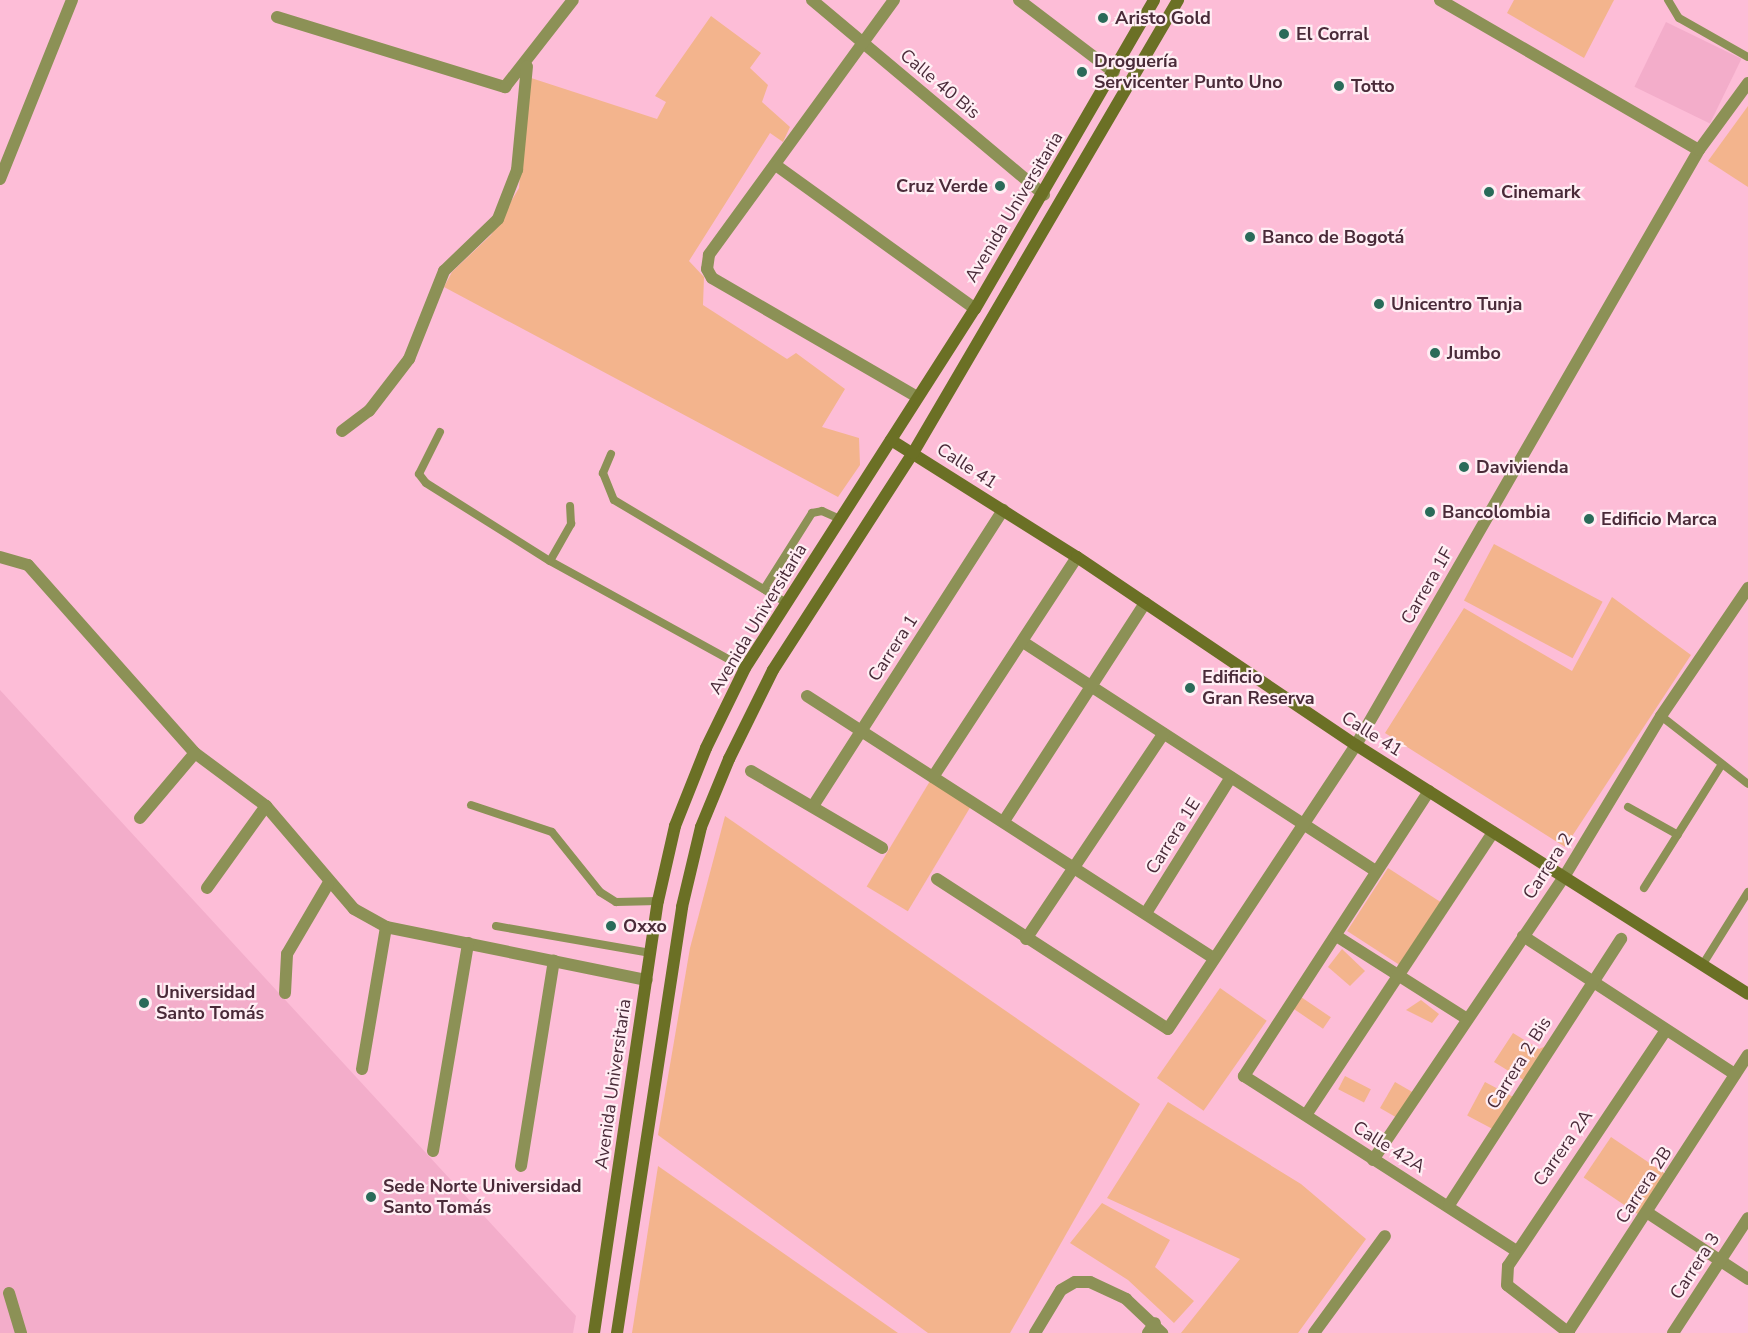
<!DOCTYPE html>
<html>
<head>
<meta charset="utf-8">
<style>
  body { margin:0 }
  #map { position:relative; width:1748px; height:1333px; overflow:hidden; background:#fdbdd7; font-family:"Nunito Sans",sans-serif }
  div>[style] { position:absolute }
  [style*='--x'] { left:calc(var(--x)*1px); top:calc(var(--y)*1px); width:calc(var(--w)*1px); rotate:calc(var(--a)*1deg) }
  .built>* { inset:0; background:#f3adca; transform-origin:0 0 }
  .green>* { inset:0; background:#f3b48d; transform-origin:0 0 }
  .lane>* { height:8px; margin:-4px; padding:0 4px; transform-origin:4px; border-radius:4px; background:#8c9156 }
  .street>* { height:12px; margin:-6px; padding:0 6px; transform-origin:6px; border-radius:6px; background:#8c9156 }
  .secondary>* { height:12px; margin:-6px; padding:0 6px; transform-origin:6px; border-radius:6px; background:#6b7025 }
  .dots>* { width:16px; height:16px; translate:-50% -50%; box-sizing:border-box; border:3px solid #ffeef4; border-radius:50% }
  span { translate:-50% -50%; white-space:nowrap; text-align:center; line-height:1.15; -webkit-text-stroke:4.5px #ffeef4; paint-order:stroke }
  .poi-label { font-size:18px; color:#4a2b39; font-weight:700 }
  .left { translate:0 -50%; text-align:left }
  .right { translate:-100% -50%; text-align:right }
  .street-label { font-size:18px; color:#4a2b39 }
</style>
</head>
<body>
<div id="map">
  <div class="built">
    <i style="left:1666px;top:22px;width:84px;height:72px;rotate:26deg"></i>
    <i style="clip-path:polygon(0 690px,576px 1316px,573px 1333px,0 1333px)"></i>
  </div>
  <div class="green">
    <i style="clip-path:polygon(1514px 0,1614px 0,1584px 58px,1507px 13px)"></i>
    <i style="clip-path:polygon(711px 16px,761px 53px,750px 68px,768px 85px,762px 102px,790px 127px,783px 142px,770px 133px,689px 261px,704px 277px,703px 305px,787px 359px,796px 353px,845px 389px,822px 427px,859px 438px,860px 465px,838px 497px,444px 287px,452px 272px,491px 235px,519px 188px,528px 77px,657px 119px,666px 102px,655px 96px)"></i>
    <i style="clip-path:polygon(1748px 106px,1748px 187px,1708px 161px)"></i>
    <i style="left:1494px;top:544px;width:123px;height:64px;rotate:28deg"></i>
    <i style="clip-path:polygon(1612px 597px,1691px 655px,1565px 847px,1385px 733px,1464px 608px,1572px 671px)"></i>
    <i style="left:930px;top:781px;width:48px;height:123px;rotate:31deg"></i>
    <i style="clip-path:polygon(725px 816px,1140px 1104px,1010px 1333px,928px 1333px,658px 1135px,690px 948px)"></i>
    <i style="left:1388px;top:868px;width:64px;height:75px;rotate:33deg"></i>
    <i style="clip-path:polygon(1342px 949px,1365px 971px,1350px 986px,1328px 967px)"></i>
    <i style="left:1220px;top:988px;width:57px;height:110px;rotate:35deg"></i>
    <i style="left:1301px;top:997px;width:36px;height:14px;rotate:34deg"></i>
    <i style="clip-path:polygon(1421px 1000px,1439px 1014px,1432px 1023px,1406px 1010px)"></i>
    <i style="clip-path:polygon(1513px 1033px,1539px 1049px,1546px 1046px,1525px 1081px,1494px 1062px)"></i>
    <i style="left:1345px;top:1076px;width:29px;height:15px;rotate:27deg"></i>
    <i style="left:1395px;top:1082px;width:22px;height:30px;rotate:30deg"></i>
    <i style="left:1485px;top:1082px;width:32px;height:38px;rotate:28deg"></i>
    <i style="clip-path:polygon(1168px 1102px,1301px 1184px,1366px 1239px,1298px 1333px,1181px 1333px,1240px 1259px,1107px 1198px)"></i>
    <i style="left:1611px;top:1137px;width:71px;height:49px;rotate:34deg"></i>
    <i style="clip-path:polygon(658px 1166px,898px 1333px,632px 1333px)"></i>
    <i style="clip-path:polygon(1102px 1203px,1170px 1240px,1155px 1267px,1194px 1301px,1174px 1323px,1128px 1280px,1070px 1243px)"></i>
  </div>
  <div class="lane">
    <i style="--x:1668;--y:0;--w:21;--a:59"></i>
    <i style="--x:1679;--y:18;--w:79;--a:29.5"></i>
    <i style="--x:440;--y:432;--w:47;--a:116.6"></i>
    <i style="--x:419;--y:474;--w:11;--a:52"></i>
    <i style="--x:426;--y:483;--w:146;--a:32.2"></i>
    <i style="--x:550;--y:561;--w:222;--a:28.8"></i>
    <i style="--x:611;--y:454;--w:21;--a:113"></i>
    <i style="--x:603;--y:473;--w:29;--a:68"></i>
    <i style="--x:614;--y:500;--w:199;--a:30.8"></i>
    <i style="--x:550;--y:561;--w:43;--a:-60.4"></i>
    <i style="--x:571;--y:524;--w:18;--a:-93"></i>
    <i style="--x:764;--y:589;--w:90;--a:-57.7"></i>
    <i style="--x:812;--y:513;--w:10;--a:-11"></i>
    <i style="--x:822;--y:511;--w:20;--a:24"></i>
    <i style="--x:1661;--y:716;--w:110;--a:38"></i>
    <i style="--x:471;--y:805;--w:85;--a:18.4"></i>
    <i style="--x:552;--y:832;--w:77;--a:51.3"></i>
    <i style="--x:600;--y:892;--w:19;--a:32"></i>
    <i style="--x:616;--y:902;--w:42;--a:-1.4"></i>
    <i style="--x:1628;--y:807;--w:57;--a:29.2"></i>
    <i style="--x:1644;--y:888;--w:146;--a:-57.8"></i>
    <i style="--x:496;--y:926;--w:157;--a:9.9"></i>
    <i style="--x:1703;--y:964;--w:85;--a:-58"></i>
  </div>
  <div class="street">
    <i style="--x:812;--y:0;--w:303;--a:40"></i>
    <i style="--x:894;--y:0;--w:315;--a:126"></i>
    <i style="--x:709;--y:255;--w:14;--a:98"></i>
    <i style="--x:707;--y:269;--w:10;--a:61"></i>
    <i style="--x:712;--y:278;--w:237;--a:30.1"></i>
    <i style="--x:1019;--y:0;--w:119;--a:37.2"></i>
    <i style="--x:1440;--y:0;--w:299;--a:30.1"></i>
    <i style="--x:277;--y:17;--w:239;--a:17.1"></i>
    <i style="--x:505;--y:87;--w:110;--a:-52"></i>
    <i style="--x:777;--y:166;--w:244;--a:35.8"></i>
    <i style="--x:0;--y:179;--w:193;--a:-68.1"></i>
    <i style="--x:342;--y:431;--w:34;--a:-37"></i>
    <i style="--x:369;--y:411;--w:66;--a:-52.4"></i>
    <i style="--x:409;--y:359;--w:95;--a:-68.3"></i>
    <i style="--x:444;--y:271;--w:75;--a:-43.9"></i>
    <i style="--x:498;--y:219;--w:53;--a:-68.8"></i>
    <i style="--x:517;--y:170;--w:104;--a:-84.5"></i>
    <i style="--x:0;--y:557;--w:29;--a:16"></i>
    <i style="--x:28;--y:565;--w:251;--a:48.4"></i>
    <i style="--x:195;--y:753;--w:89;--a:36.7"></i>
    <i style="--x:266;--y:806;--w:135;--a:49.5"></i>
    <i style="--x:354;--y:909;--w:37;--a:29"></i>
    <i style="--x:386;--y:927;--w:266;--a:11.5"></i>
    <i style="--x:1023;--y:642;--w:421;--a:33"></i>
    <i style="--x:807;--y:696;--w:484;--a:32.8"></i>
    <i style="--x:751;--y:771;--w:152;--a:30.4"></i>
    <i style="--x:933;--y:777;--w:263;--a:-56.8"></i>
    <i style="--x:1429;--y:791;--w:340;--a:123"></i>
    <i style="--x:1244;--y:1076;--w:322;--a:32.7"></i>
    <i style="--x:813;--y:806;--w:352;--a:-57.3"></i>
    <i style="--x:140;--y:818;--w:85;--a:-49.8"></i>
    <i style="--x:1004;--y:821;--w:260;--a:-57.1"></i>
    <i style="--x:937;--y:879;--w:275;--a:33"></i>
    <i style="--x:1168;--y:1029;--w:341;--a:-56.5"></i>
    <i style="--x:1356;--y:745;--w:687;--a:-60.04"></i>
    <i style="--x:1699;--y:150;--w:83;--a:-53.8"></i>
    <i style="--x:207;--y:888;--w:101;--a:-54.3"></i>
    <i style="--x:1146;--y:913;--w:160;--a:-58"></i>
    <i style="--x:1523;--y:936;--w:253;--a:33.1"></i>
    <i style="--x:1338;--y:937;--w:153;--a:32.4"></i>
    <i style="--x:1026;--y:939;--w:247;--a:-56.2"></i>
    <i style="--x:285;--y:993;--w:39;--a:-87"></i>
    <i style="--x:287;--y:954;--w:81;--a:-59.6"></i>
    <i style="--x:362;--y:1069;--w:144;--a:-80.4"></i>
    <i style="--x:1306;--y:1115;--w:339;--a:-56.5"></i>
    <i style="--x:433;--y:1151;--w:211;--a:-80.4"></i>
    <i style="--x:1373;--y:1160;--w:341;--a:-56"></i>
    <i style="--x:1564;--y:877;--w:188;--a:-58.9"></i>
    <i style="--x:1661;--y:716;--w:155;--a:-55.8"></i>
    <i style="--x:521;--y:1166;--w:208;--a:-80.9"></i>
    <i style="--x:1449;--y:1205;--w:317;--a:-57.1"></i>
    <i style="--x:1648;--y:1213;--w:120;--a:33.4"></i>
    <i style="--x:9;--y:1293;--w:42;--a:73.3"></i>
    <i style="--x:1568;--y:1332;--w:330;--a:-57"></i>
    <i style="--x:1035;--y:1333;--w:50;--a:-58.8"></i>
    <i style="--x:1061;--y:1290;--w:16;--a:-30"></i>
    <i style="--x:1075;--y:1282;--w:15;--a:0"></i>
    <i style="--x:1090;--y:1282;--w:40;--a:25"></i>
    <i style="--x:1126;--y:1299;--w:50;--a:43.4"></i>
    <i style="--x:1148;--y:1333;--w:12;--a:-55"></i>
    <i style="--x:1314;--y:1333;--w:120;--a:-53.8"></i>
    <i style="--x:1569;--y:1333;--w:78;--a:-142.3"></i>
    <i style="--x:1507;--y:1285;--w:19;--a:-87"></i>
    <i style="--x:1508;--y:1266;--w:284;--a:-56.2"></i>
    <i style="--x:1673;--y:1333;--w:137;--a:-56.9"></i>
  </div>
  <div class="secondary">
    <i style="--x:891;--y:440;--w:220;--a:32.2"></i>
    <i style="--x:1077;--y:557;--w:336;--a:34"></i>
    <i style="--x:1356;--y:745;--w:464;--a:32.4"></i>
    <i style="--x:594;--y:1333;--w:437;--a:-81.6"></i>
    <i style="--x:658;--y:901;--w:77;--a:-77.2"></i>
    <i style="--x:675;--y:826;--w:84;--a:-68.3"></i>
    <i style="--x:706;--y:748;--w:89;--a:-64"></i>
    <i style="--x:745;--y:668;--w:426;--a:-57.4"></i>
    <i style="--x:975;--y:309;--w:357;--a:-59.9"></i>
    <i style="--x:617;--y:1333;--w:431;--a:-81.3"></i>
    <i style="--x:682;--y:907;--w:82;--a:-76.6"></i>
    <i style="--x:701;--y:827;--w:74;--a:-67.6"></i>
    <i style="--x:729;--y:759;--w:99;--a:-63.7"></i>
    <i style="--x:773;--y:670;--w:258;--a:-57.2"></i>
    <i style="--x:913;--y:453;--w:525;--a:-59.67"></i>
  </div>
  <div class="dots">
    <i style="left:1103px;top:18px;background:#2a6b59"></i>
    <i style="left:1284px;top:34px;background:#2a6b59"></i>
    <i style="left:1082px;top:72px;background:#2a6b59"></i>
    <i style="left:1339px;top:86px;background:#2a6b59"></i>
    <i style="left:1000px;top:186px;background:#2a6b59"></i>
    <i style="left:1489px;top:192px;background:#2a6b59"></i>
    <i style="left:1250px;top:237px;background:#2a6b59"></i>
    <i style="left:1379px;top:304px;background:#2a6b59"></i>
    <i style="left:1435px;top:353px;background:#2a6b59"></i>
    <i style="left:1464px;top:467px;background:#2a6b59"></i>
    <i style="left:1430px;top:512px;background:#2a6b59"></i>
    <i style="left:1589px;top:519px;background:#2a6b59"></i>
    <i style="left:1190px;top:688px;background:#2a6b59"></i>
    <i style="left:611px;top:926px;background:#2a6b59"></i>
    <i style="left:144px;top:1003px;background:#2a6b59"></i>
    <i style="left:371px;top:1197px;background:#2a6b59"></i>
  </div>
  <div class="poi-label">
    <span class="left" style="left:1115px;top:18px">Aristo Gold</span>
    <span class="left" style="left:1296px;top:34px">El Corral</span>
    <span class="left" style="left:1094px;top:72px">Droguería<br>Servicenter Punto Uno</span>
    <span class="left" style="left:1351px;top:86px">Totto</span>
    <span class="right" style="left:988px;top:186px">Cruz Verde</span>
    <span class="left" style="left:1501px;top:192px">Cinemark</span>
    <span class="left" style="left:1262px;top:237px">Banco de Bogotá</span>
    <span class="left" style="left:1391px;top:304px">Unicentro Tunja</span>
    <span class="left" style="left:1447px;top:353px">Jumbo</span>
    <span class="left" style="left:1476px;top:467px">Davivienda</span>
    <span class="left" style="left:1442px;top:512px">Bancolombia</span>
    <span class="left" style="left:1601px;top:519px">Edificio Marca</span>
    <span class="left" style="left:1202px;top:688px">Edificio<br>Gran Reserva</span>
    <span class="left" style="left:623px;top:926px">Oxxo</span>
    <span class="left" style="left:156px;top:1003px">Universidad<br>Santo Tomás</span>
    <span class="left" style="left:383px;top:1197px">Sede Norte Universidad<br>Santo Tomás</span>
  </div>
  <div class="street-label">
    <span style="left:940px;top:84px;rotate:40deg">Calle 40 Bis</span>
    <span style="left:1014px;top:207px;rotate:-59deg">Avenida Universitaria</span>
    <span style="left:967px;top:466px;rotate:33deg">Calle 41</span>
    <span style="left:1427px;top:586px;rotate:-60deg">Carrera 1F</span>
    <span style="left:758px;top:619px;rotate:-59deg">Avenida Universitaria</span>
    <span style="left:893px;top:648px;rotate:-57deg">Carrera 1</span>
    <span style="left:1372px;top:734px;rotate:32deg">Calle 41</span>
    <span style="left:1173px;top:836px;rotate:-58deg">Carrera 1E</span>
    <span style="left:1548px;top:866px;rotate:-57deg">Carrera 2</span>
    <span style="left:1519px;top:1063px;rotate:-58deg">Carrera 2 Bis</span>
    <span style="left:613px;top:1084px;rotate:-82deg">Avenida Universitaria</span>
    <span style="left:1389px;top:1147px;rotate:32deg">Calle 42A</span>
    <span style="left:1563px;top:1148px;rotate:-55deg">Carrera 2A</span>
    <span style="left:1644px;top:1185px;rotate:-57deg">Carrera 2B</span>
    <span style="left:1695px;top:1266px;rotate:-57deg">Carrera 3</span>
  </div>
</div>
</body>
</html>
